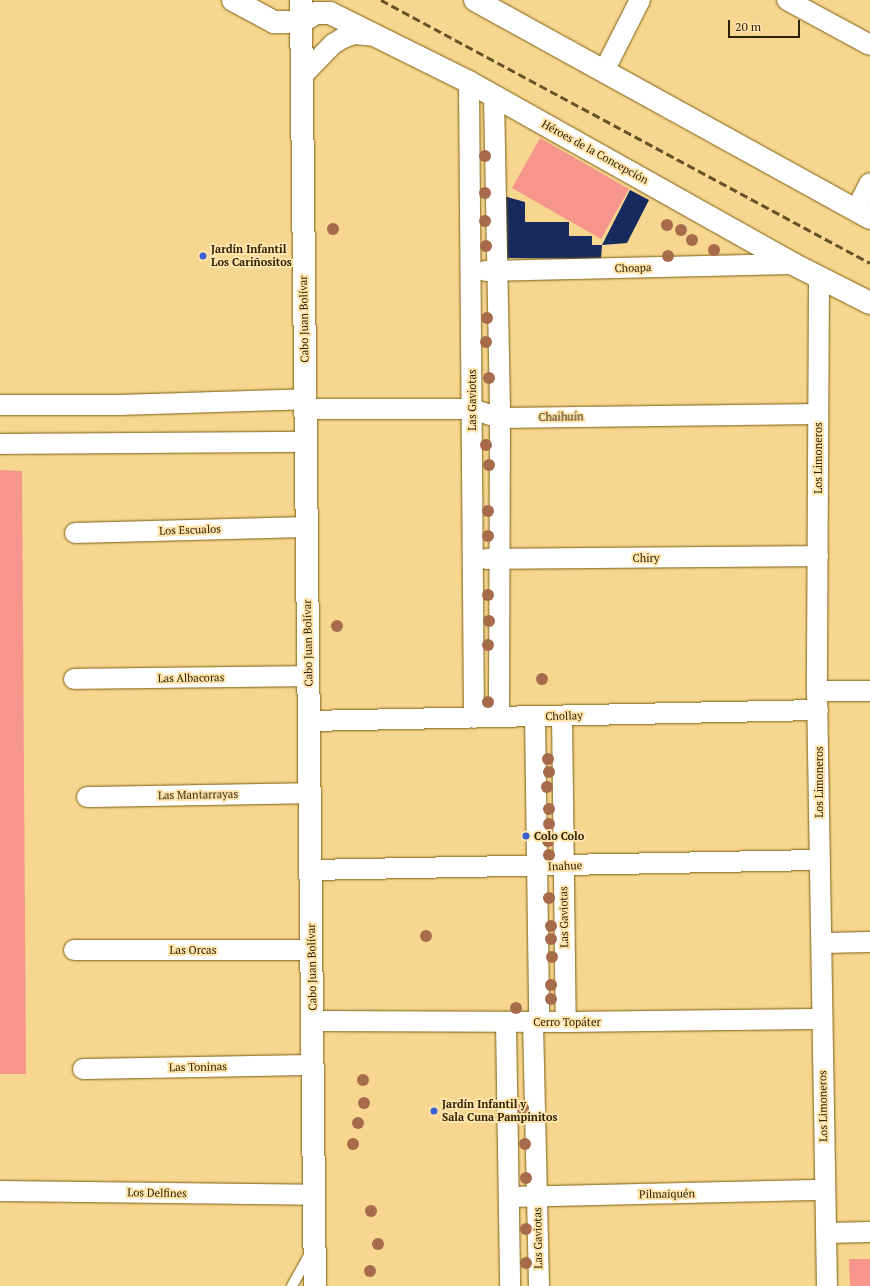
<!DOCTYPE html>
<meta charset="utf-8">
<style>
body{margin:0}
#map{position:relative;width:870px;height:1286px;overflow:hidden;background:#f7d68f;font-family:"PT Serif",serif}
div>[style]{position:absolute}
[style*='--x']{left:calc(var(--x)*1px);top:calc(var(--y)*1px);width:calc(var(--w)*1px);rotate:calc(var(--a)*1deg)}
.green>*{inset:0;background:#f5958c}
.building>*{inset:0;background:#172a5f}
.roads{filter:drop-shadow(0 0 1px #7c5f10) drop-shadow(0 0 1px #7c5f10)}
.service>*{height:10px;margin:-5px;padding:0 5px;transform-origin:5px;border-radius:5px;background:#fff}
.minor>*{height:20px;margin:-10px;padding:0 10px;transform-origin:10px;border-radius:10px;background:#fff}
.tertiary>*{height:22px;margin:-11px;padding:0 11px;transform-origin:11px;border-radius:11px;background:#fff}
.rail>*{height:3px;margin-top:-1.5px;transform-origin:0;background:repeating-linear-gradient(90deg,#655229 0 8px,transparent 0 12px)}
.trees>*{width:12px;height:12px;margin:-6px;border-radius:50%;background:#a76a4b}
.dots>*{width:11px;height:11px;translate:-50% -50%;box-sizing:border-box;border:2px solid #ffe4ac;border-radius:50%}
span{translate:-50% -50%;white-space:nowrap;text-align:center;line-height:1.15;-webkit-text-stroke:4px #ffe4ac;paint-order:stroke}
.street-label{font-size:11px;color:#2e2103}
.poi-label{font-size:11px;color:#2e2103;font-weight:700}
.left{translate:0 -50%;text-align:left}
.scale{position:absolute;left:728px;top:20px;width:72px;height:18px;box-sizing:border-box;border:2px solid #2e2103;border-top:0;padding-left:5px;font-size:12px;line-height:14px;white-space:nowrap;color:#2e2103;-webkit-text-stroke:3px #ffe4ac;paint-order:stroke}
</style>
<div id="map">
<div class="green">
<i style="clip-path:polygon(540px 138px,629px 189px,601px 239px,512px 188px)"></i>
<i style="clip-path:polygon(0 470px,22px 471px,26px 1074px,0 1074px)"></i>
<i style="clip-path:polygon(849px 1259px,870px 1259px,870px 1286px,850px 1286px)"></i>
</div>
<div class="building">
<i style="clip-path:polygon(630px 190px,649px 200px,627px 243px,602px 245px,601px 259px,504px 258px,504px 196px,525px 202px,525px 222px,569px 222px,569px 236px,592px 236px,592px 245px,602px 245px)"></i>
</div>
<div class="roads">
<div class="service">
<i style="--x:292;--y:1286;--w:38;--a:-61"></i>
</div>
<div class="minor">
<i style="--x:787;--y:0;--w:94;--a:28.5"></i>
<i style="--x:604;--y:71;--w:80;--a:-63.1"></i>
<i style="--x:301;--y:77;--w:46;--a:-45.9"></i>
<i style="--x:333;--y:44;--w:12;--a:-31"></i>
<i style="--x:343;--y:38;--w:12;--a:-20"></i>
<i style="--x:354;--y:34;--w:22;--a:5"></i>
<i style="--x:469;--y:82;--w:636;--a:89.55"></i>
<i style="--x:494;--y:96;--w:322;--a:88.9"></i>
<i style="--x:500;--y:418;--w:299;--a:90.2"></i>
<i style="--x:856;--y:210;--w:30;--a:-63"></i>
<i style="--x:485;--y:271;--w:308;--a:-1.3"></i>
<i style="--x:819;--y:277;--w:414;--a:90.3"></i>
<i style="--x:817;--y:691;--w:595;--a:89.04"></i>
<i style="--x:0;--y:405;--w:119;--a:0"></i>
<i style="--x:119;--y:405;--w:186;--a:-1.8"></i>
<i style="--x:305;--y:409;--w:167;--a:0"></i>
<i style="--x:472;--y:409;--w:29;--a:18"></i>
<i style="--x:500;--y:418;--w:318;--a:-0.7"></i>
<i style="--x:0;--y:444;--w:306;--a:-0.4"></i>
<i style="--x:75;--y:533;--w:231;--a:-1.5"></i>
<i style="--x:486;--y:559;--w:332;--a:-0.5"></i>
<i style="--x:74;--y:679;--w:234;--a:-0.7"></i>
<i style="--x:817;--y:691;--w:53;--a:0"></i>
<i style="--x:562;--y:716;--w:306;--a:89.3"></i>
<i style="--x:535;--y:717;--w:305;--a:89.2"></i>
<i style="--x:309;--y:721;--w:509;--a:-1.24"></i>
<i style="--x:87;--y:797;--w:222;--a:-1"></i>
<i style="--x:310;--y:870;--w:509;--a:-1.13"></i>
<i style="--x:822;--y:943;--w:48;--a:-1.2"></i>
<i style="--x:74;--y:950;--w:237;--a:0"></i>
<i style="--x:312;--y:1021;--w:254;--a:0.2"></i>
<i style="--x:566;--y:1022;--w:256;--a:-0.7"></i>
<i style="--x:506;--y:1022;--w:264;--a:89.1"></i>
<i style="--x:533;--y:1022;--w:264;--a:88.7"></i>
<i style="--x:83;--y:1069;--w:230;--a:-1"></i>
<i style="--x:0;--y:1191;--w:314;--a:0.7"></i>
<i style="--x:509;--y:1197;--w:316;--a:-1.3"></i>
<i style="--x:827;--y:1233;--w:43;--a:-1.3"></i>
</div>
<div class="tertiary">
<i style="--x:233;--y:0;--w:47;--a:28.2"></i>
<i style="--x:274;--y:22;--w:27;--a:0"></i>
<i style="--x:301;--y:22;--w:17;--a:-31"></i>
<i style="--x:316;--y:13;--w:14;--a:0"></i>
<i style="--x:330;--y:13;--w:155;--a:26.4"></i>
<i style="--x:469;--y:82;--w:372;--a:29.3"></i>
<i style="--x:793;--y:264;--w:86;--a:26.9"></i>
<i style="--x:301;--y:0;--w:1286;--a:89.38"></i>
<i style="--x:475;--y:0;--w:451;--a:28.9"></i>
</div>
</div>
<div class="rail">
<i style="--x:381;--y:0;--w:555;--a:28.27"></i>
</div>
<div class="trees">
<i style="left:485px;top:156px"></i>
<i style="left:485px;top:193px"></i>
<i style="left:485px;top:221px"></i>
<i style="left:667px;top:225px"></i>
<i style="left:333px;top:229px"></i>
<i style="left:681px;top:230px"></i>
<i style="left:692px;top:240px"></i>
<i style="left:486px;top:246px"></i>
<i style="left:714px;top:250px"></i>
<i style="left:668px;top:256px"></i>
<i style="left:487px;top:318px"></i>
<i style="left:486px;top:342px"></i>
<i style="left:489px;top:378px"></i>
<i style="left:486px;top:445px"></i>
<i style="left:489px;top:465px"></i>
<i style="left:488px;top:511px"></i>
<i style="left:488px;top:536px"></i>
<i style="left:488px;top:595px"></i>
<i style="left:489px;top:621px"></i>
<i style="left:337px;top:626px"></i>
<i style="left:488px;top:645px"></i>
<i style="left:542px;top:679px"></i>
<i style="left:488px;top:702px"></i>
<i style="left:548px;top:759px"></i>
<i style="left:549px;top:772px"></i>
<i style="left:547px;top:787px"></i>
<i style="left:549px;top:809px"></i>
<i style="left:549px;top:824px"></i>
<i style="left:548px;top:841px"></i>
<i style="left:549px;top:855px"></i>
<i style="left:549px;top:898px"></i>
<i style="left:551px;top:926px"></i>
<i style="left:426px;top:936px"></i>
<i style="left:551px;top:939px"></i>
<i style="left:552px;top:957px"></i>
<i style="left:551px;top:985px"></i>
<i style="left:551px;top:999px"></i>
<i style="left:516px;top:1008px"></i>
<i style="left:363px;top:1080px"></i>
<i style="left:364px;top:1103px"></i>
<i style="left:523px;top:1108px"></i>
<i style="left:358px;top:1123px"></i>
<i style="left:353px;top:1144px"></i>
<i style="left:525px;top:1144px"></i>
<i style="left:526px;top:1178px"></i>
<i style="left:371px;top:1211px"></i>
<i style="left:526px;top:1229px"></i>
<i style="left:378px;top:1244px"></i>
<i style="left:526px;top:1263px"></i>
<i style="left:370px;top:1271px"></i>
</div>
<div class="dots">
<i style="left:203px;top:256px;background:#3860d1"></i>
<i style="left:526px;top:836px;background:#3860d1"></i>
<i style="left:434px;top:1111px;background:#3860d1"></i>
</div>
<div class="street-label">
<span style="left:595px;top:152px;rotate:29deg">Héroes de la Concepción</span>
<span style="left:633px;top:268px;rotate:-2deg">Choapa</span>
<span style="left:304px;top:319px;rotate:-91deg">Cabo Juan Bolívar</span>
<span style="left:472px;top:400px;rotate:-90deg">Las Gaviotas</span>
<span style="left:561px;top:417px;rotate:-1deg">Chaihuín</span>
<span style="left:818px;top:458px;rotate:-90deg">Los Limoneros</span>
<span style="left:190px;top:530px;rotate:-2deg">Los Escualos</span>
<span style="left:646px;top:558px">Chiry</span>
<span style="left:308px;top:643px;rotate:-91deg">Cabo Juan Bolívar</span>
<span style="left:191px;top:678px;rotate:-1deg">Las Albacoras</span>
<span style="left:564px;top:716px;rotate:-2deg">Chollay</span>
<span style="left:819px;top:782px;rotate:-90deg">Los Limoneros</span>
<span style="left:198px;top:795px;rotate:-1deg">Las Mantarrayas</span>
<span style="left:565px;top:866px;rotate:-2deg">Inahue</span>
<span style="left:564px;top:917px;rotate:-91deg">Las Gaviotas</span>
<span style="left:193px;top:950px">Las Orcas</span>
<span style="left:312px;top:967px;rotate:-91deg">Cabo Juan Bolívar</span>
<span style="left:567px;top:1022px">Cerro Topáter</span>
<span style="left:198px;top:1067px;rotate:-1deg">Las Toninas</span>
<span style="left:823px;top:1106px;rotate:-91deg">Los Limoneros</span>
<span style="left:157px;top:1193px;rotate:1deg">Los Delfines</span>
<span style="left:667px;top:1194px;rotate:-1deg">Pilmaiquén</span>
<span style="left:538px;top:1238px;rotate:-91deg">Las Gaviotas</span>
</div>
<div class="poi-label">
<span class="left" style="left:211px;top:256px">Jardín Infantil<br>Los Cariñositos</span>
<span class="left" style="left:534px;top:836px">Colo Colo</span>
<span class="left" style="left:442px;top:1111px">Jardín Infantil y<br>Sala Cuna Pampinitos</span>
</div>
<div class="scale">20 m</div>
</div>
